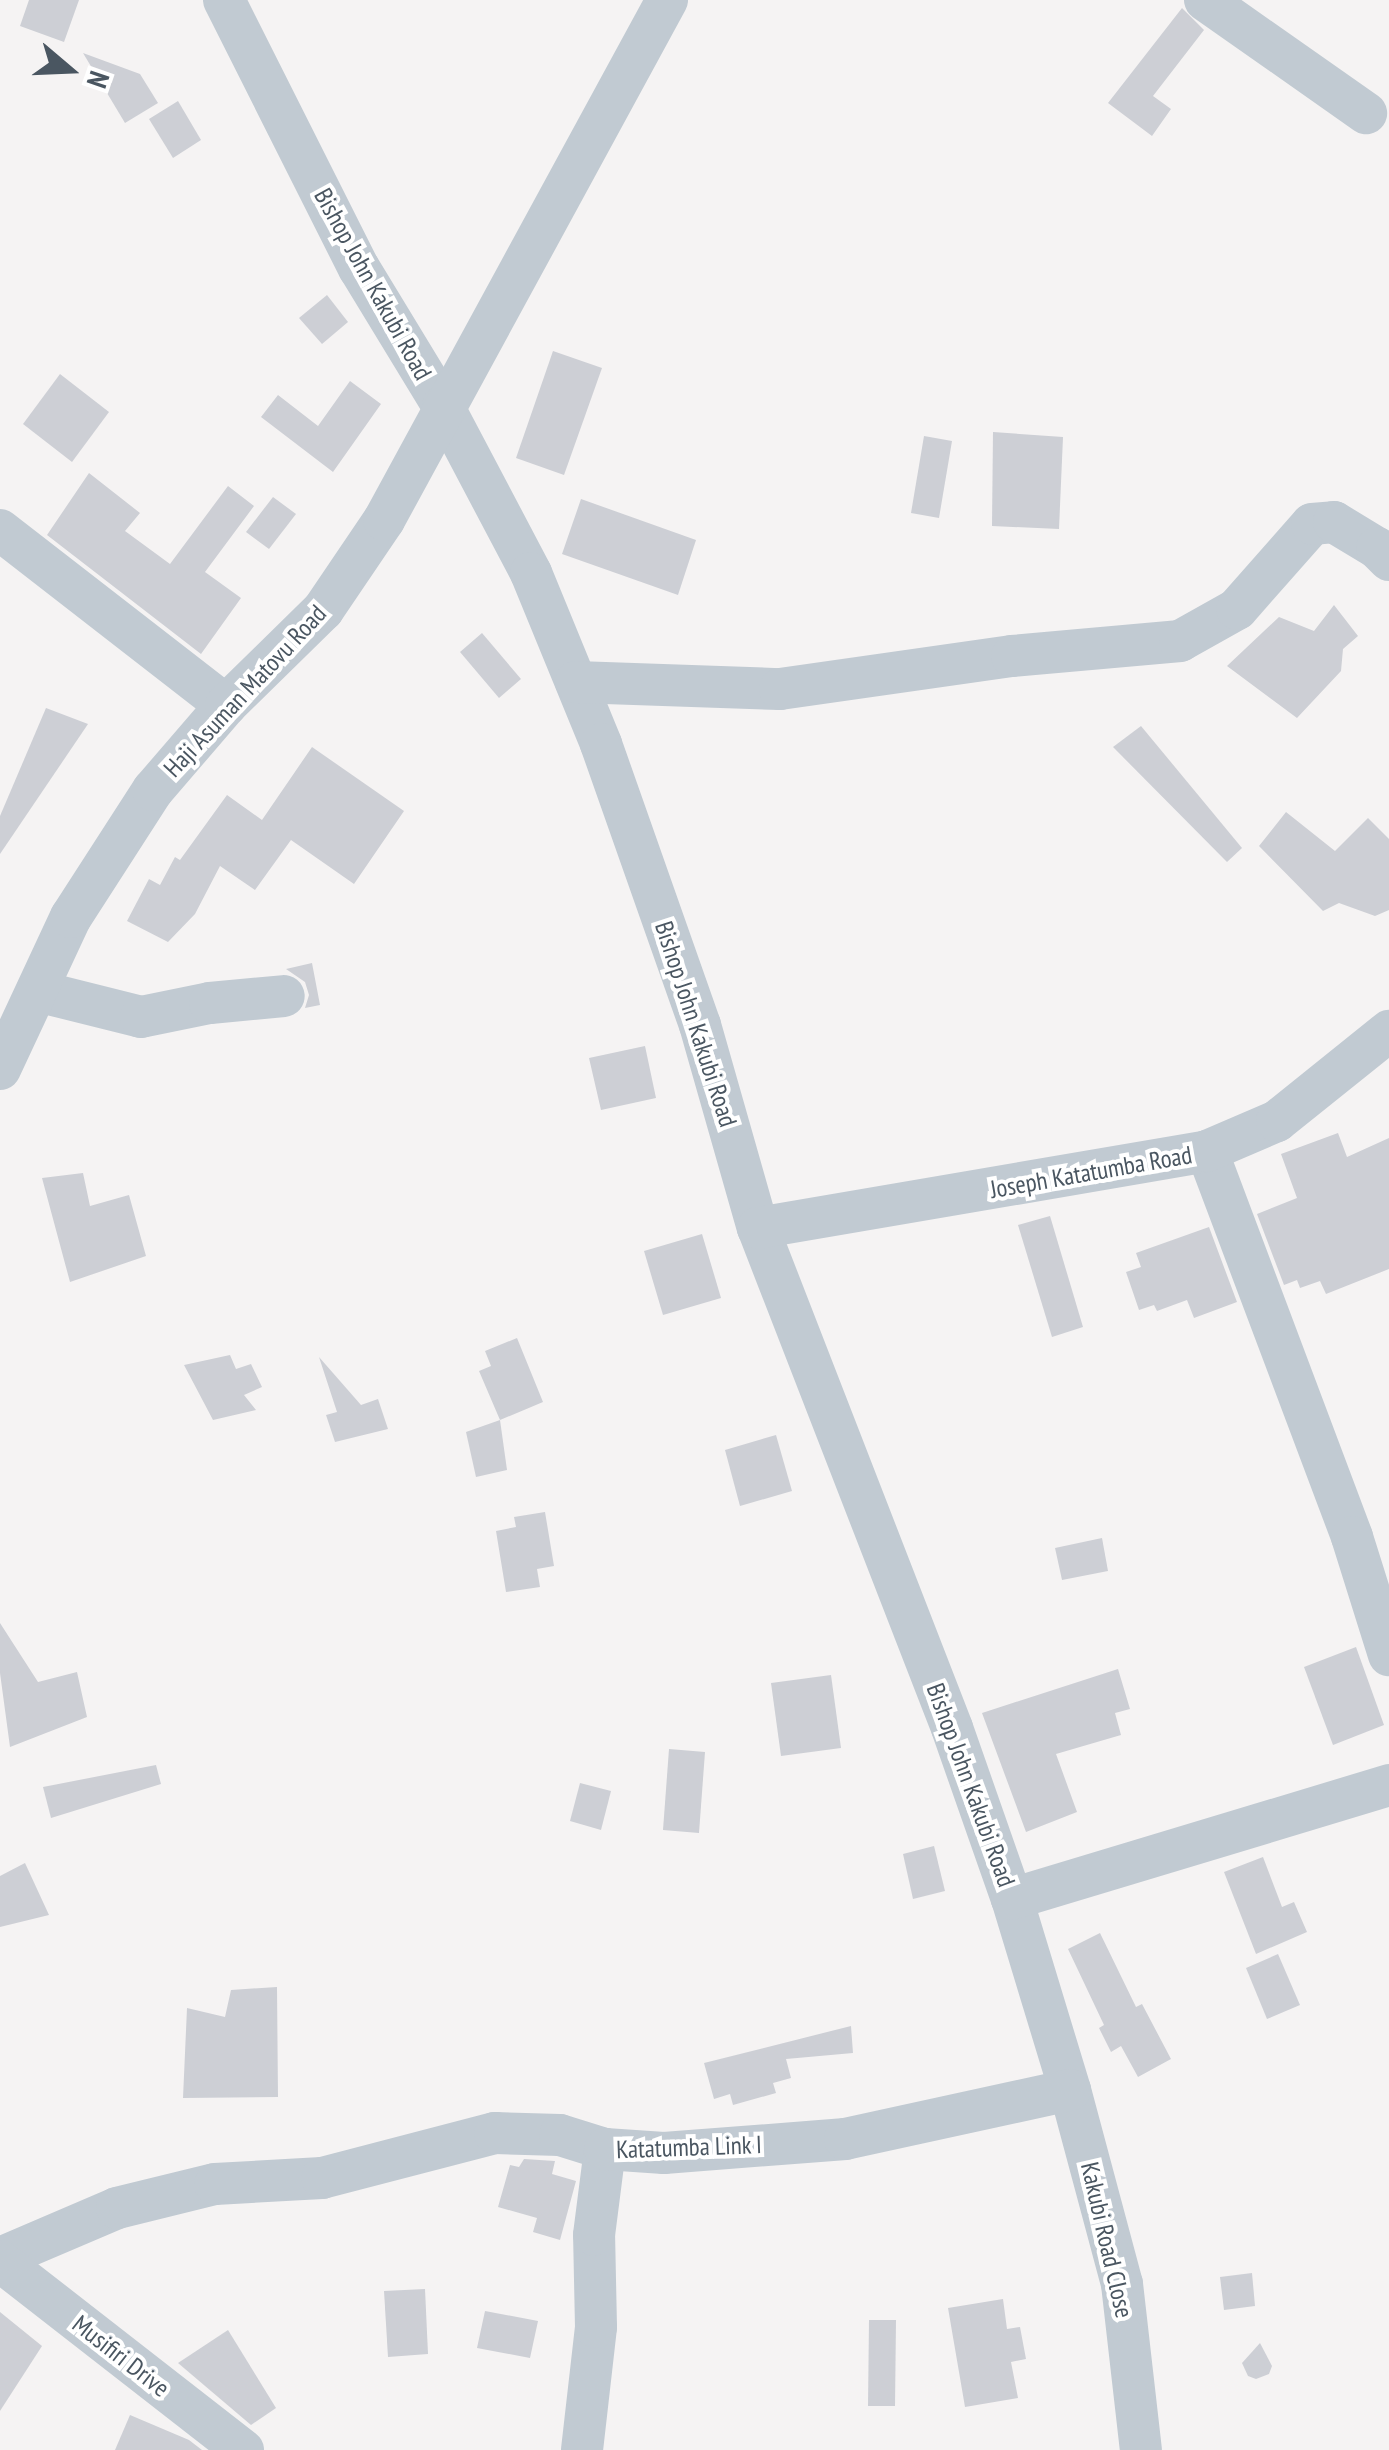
<!DOCTYPE html>
<style>
body{margin:0}
#map{position:relative;width:1389px;height:2450px;overflow:hidden;background:#f5f3f3;font-family:"PT Sans Narrow",sans-serif}
div>[style]{position:absolute}
[style*='--x']{left:calc(var(--x)*1px);top:calc(var(--y)*1px);width:calc(var(--w)*1px);rotate:calc(var(--a)*1deg)}
.building>*{inset:0;background:#cdcfd5}
.street>*{height:42px;margin:-21px;padding:0 21px;transform-origin:21px;border-radius:21px;background:#c1cad2}
span{translate:-50% -50%;white-space:nowrap;text-align:center;line-height:1.15;-webkit-text-stroke:8px #fff;paint-order:stroke}
.street-label{font-size:25px;color:#4a5661}
.north{position:absolute;left:20px;top:20px;width:100px;height:100px;-webkit-text-stroke:8px #fff;paint-order:stroke;rotate:109deg;font-size:28px;font-weight:700;line-height:40px;text-align:center;color:#4a5661}
.north::after{content:'';display:block;margin:auto;width:35px;height:45px;background:#4a5661;clip-path:polygon(50% 0,100% 100%,50% 72%,0 100%)}
</style>
<div id="map">
<div class="building">
<i style="clip-path:polygon(29px 0,79px 0,64px 42px,20px 26px)"></i>
<i style="clip-path:polygon(1182px 8px,1204px 30px,1153px 96px,1171px 109px,1152px 136px,1108px 103px)"></i>
<i style="clip-path:polygon(83px 53px,140px 74px,158px 103px,125px 123px)"></i>
<i style="clip-path:polygon(178px 101px,201px 140px,173px 158px,149px 119px)"></i>
<i style="clip-path:polygon(327px 295px,348px 322px,322px 344px,299px 318px)"></i>
<i style="clip-path:polygon(553px 351px,602px 368px,564px 475px,516px 458px)"></i>
<i style="clip-path:polygon(60px 374px,109px 412px,72px 462px,23px 424px)"></i>
<i style="clip-path:polygon(350px 381px,381px 404px,333px 472px,261px 417px,278px 395px,318px 426px)"></i>
<i style="clip-path:polygon(993px 432px,1063px 437px,1059px 529px,992px 526px)"></i>
<i style="clip-path:polygon(924px 436px,952px 441px,939px 518px,911px 513px)"></i>
<i style="clip-path:polygon(89px 473px,140px 513px,125px 531px,170px 564px,228px 486px,254px 506px,205px 572px,241px 598px,201px 654px,47px 535px)"></i>
<i style="clip-path:polygon(273px 497px,296px 514px,269px 549px,246px 532px)"></i>
<i style="clip-path:polygon(581px 499px,696px 540px,678px 595px,562px 554px)"></i>
<i style="clip-path:polygon(1334px 605px,1358px 636px,1343px 649px,1341px 671px,1297px 718px,1227px 666px,1279px 617px,1314px 631px)"></i>
<i style="clip-path:polygon(482px 633px,521px 679px,499px 698px,460px 652px)"></i>
<i style="clip-path:polygon(46px 708px,88px 724px,0 854px,0 816px)"></i>
<i style="clip-path:polygon(1141px 726px,1242px 848px,1227px 862px,1113px 747px)"></i>
<i style="clip-path:polygon(312px 747px,404px 811px,354px 884px,291px 840px,255px 890px,220px 866px,195px 914px,168px 942px,127px 921px,149px 879px,160px 885px,175px 857px,180px 860px,227px 795px,262px 820px)"></i>
<i style="clip-path:polygon(1286px 812px,1335px 851px,1368px 818px,1389px 839px,1389px 910px,1375px 916px,1339px 903px,1323px 911px,1259px 846px)"></i>
<i style="clip-path:polygon(312px 963px,320px 1005px,305px 1008px,309px 995px,305px 982px,286px 969px)"></i>
<i style="clip-path:polygon(645px 1046px,656px 1098px,601px 1110px,589px 1058px)"></i>
<i style="clip-path:polygon(1338px 1133px,1347px 1157px,1389px 1138px,1389px 1269px,1326px 1294px,1320px 1281px,1300px 1288px,1297px 1280px,1284px 1285px,1257px 1214px,1297px 1198px,1281px 1154px)"></i>
<i style="clip-path:polygon(83px 1173px,90px 1206px,129px 1195px,146px 1256px,70px 1282px,42px 1178px)"></i>
<i style="clip-path:polygon(1050px 1216px,1083px 1327px,1052px 1337px,1018px 1225px)"></i>
<i style="clip-path:polygon(1209px 1227px,1237px 1302px,1194px 1318px,1187px 1300px,1157px 1311px,1154px 1305px,1139px 1310px,1126px 1272px,1141px 1267px,1136px 1253px)"></i>
<i style="clip-path:polygon(702px 1234px,721px 1298px,663px 1315px,644px 1251px)"></i>
<i style="clip-path:polygon(517px 1338px,543px 1402px,500px 1420px,479px 1371px,491px 1366px,485px 1351px)"></i>
<i style="clip-path:polygon(230px 1355px,236px 1369px,251px 1364px,262px 1387px,244px 1395px,256px 1410px,213px 1420px,184px 1365px)"></i>
<i style="clip-path:polygon(319px 1357px,361px 1405px,378px 1399px,388px 1429px,335px 1442px,326px 1415px,337px 1412px)"></i>
<i style="clip-path:polygon(500px 1420px,507px 1470px,476px 1477px,466px 1432px)"></i>
<i style="clip-path:polygon(776px 1435px,792px 1491px,740px 1506px,725px 1450px)"></i>
<i style="clip-path:polygon(545px 1512px,554px 1566px,537px 1569px,540px 1587px,506px 1592px,496px 1531px,516px 1527px,514px 1517px)"></i>
<i style="clip-path:polygon(1102px 1538px,1108px 1571px,1062px 1580px,1055px 1548px)"></i>
<i style="clip-path:polygon(0 1623px,38px 1682px,77px 1672px,87px 1717px,10px 1747px,0 1673px)"></i>
<i style="clip-path:polygon(1356px 1647px,1384px 1725px,1333px 1745px,1304px 1667px)"></i>
<i style="clip-path:polygon(1118px 1669px,1130px 1709px,1115px 1713px,1121px 1735px,1056px 1754px,1077px 1812px,1026px 1832px,982px 1713px)"></i>
<i style="clip-path:polygon(831px 1675px,841px 1748px,781px 1756px,771px 1683px)"></i>
<i style="clip-path:polygon(669px 1749px,705px 1752px,699px 1833px,663px 1830px)"></i>
<i style="clip-path:polygon(156px 1765px,161px 1784px,51px 1818px,43px 1787px)"></i>
<i style="clip-path:polygon(580px 1783px,611px 1791px,601px 1830px,570px 1821px)"></i>
<i style="clip-path:polygon(934px 1846px,945px 1891px,913px 1899px,903px 1854px)"></i>
<i style="clip-path:polygon(1263px 1857px,1282px 1907px,1294px 1902px,1307px 1932px,1256px 1954px,1224px 1872px)"></i>
<i style="clip-path:polygon(25px 1863px,49px 1915px,0 1927px,0 1876px)"></i>
<i style="clip-path:polygon(1100px 1933px,1136px 2007px,1142px 2004px,1171px 2059px,1138px 2077px,1121px 2046px,1111px 2052px,1099px 2028px,1104px 2025px,1068px 1949px)"></i>
<i style="clip-path:polygon(1278px 1954px,1300px 2005px,1267px 2019px,1246px 1968px)"></i>
<i style="clip-path:polygon(277px 1987px,278px 2097px,183px 2098px,187px 2008px,225px 2017px,231px 1990px)"></i>
<i style="clip-path:polygon(851px 2026px,853px 2053px,786px 2059px,791px 2078px,773px 2083px,776px 2093px,733px 2105px,730px 2094px,714px 2099px,704px 2063px)"></i>
<i style="clip-path:polygon(524px 2159px,555px 2161px,552px 2174px,576px 2181px,560px 2240px,533px 2232px,537px 2218px,498px 2207px,510px 2165px,519px 2167px)"></i>
<i style="clip-path:polygon(1252px 2273px,1255px 2306px,1224px 2310px,1220px 2277px)"></i>
<i style="clip-path:polygon(425px 2289px,428px 2354px,388px 2357px,384px 2291px)"></i>
<i style="clip-path:polygon(1003px 2299px,1007px 2329px,1020px 2327px,1026px 2359px,1011px 2362px,1018px 2398px,965px 2407px,948px 2308px)"></i>
<i style="clip-path:polygon(485px 2311px,538px 2321px,530px 2358px,477px 2348px)"></i>
<i style="clip-path:polygon(0 2312px,42px 2346px,0 2411px)"></i>
<i style="clip-path:polygon(869px 2320px,896px 2320px,895px 2406px,868px 2406px)"></i>
<i style="clip-path:polygon(228px 2330px,276px 2408px,251px 2425px,178px 2363px)"></i>
<i style="clip-path:polygon(1260px 2343px,1272px 2366px,1269px 2374px,1256px 2379px,1248px 2376px,1242px 2363px)"></i>
<i style="clip-path:polygon(130px 2415px,189px 2440px,202px 2450px,115px 2450px)"></i>
</div>
<div class="street">
<i style="--x:224;--y:0;--w:300;--a:63.3"></i>
<i style="--x:359;--y:268;--w:162;--a:58.7"></i>
<i style="--x:443;--y:406;--w:189;--a:62.2"></i>
<i style="--x:531;--y:573;--w:185;--a:67.7"></i>
<i style="--x:601;--y:744;--w:298;--a:70.6"></i>
<i style="--x:700;--y:1025;--w:211;--a:74.1"></i>
<i style="--x:758;--y:1228;--w:536;--a:68.79"></i>
<i style="--x:952;--y:1728;--w:181;--a:70.7"></i>
<i style="--x:1012;--y:1899;--w:200;--a:73.1"></i>
<i style="--x:1070;--y:2090;--w:201;--a:75"></i>
<i style="--x:1122;--y:2284;--w:167;--a:83.5"></i>
<i style="--x:1205;--y:0;--w:197;--a:35.1"></i>
<i style="--x:0;--y:530;--w:286;--a:37.8"></i>
<i style="--x:576;--y:682;--w:204;--a:2"></i>
<i style="--x:780;--y:689;--w:234;--a:-8.1"></i>
<i style="--x:1012;--y:656;--w:169;--a:-5.1"></i>
<i style="--x:1180;--y:641;--w:65;--a:-29.3"></i>
<i style="--x:1237;--y:609;--w:113;--a:-48.6"></i>
<i style="--x:1312;--y:524;--w:22;--a:-5"></i>
<i style="--x:1334;--y:522;--w:50;--a:31.2"></i>
<i style="--x:1377;--y:548;--w:17;--a:45"></i>
<i style="--x:37;--y:991;--w:107;--a:14"></i>
<i style="--x:141;--y:1017;--w:70;--a:-11.5"></i>
<i style="--x:210;--y:1003;--w:74;--a:-5.4"></i>
<i style="--x:0;--y:1069;--w:168;--a:-65"></i>
<i style="--x:71;--y:917;--w:151;--a:-57.2"></i>
<i style="--x:153;--y:790;--w:112;--a:-49.3"></i>
<i style="--x:226;--y:705;--w:136;--a:-44.4"></i>
<i style="--x:323;--y:610;--w:109;--a:-55.9"></i>
<i style="--x:384;--y:520;--w:592;--a:-61.44"></i>
<i style="--x:1207;--y:1151;--w:412;--a:69.4"></i>
<i style="--x:1352;--y:1537;--w:124;--a:72.6"></i>
<i style="--x:758;--y:1228;--w:456;--a:-9.7"></i>
<i style="--x:1207;--y:1151;--w:76;--a:-23.2"></i>
<i style="--x:1277;--y:1121;--w:144;--a:-38.8"></i>
<i style="--x:1012;--y:1899;--w:394;--a:-16.8"></i>
<i style="--x:0;--y:2258;--w:127;--a:-23.1"></i>
<i style="--x:117;--y:2208;--w:101;--a:-13.8"></i>
<i style="--x:215;--y:2184;--w:107;--a:-3.2"></i>
<i style="--x:322;--y:2178;--w:179;--a:-14.6"></i>
<i style="--x:495;--y:2133;--w:65;--a:1.8"></i>
<i style="--x:560;--y:2135;--w:47;--a:17.3"></i>
<i style="--x:0;--y:2261;--w:308;--a:37.9"></i>
<i style="--x:582;--y:2450;--w:124;--a:-83.5"></i>
<i style="--x:596;--y:2327;--w:92;--a:-91.2"></i>
<i style="--x:594;--y:2235;--w:87;--a:-82.7"></i>
<i style="--x:605;--y:2149;--w:59;--a:3.9"></i>
<i style="--x:664;--y:2153;--w:182;--a:-4.4"></i>
<i style="--x:845;--y:2139;--w:230;--a:-12.3"></i>
</div>
<div class="street-label">
<span style="left:373px;top:284px;rotate:61deg">Bishop John Kakubi Road</span>
<span style="left:245px;top:691px;rotate:-47deg">Haji Asuman Matovu Road</span>
<span style="left:696px;top:1024px;rotate:72deg">Bishop John Kakubi Road</span>
<span style="left:1091px;top:1172px;rotate:-10deg">Joseph Katatumba Road</span>
<span style="left:971px;top:1785px;rotate:70deg">Bishop John Kakubi Road</span>
<span style="left:689px;top:2147px;rotate:-2deg">Katatumba Link I</span>
<span style="left:1107px;top:2240px;rotate:77deg">Kakubi Road Close</span>
<span style="left:121px;top:2356px;rotate:38deg">Musifiri Drive</span>
</div>
<div class="north">N</div>
</div>
